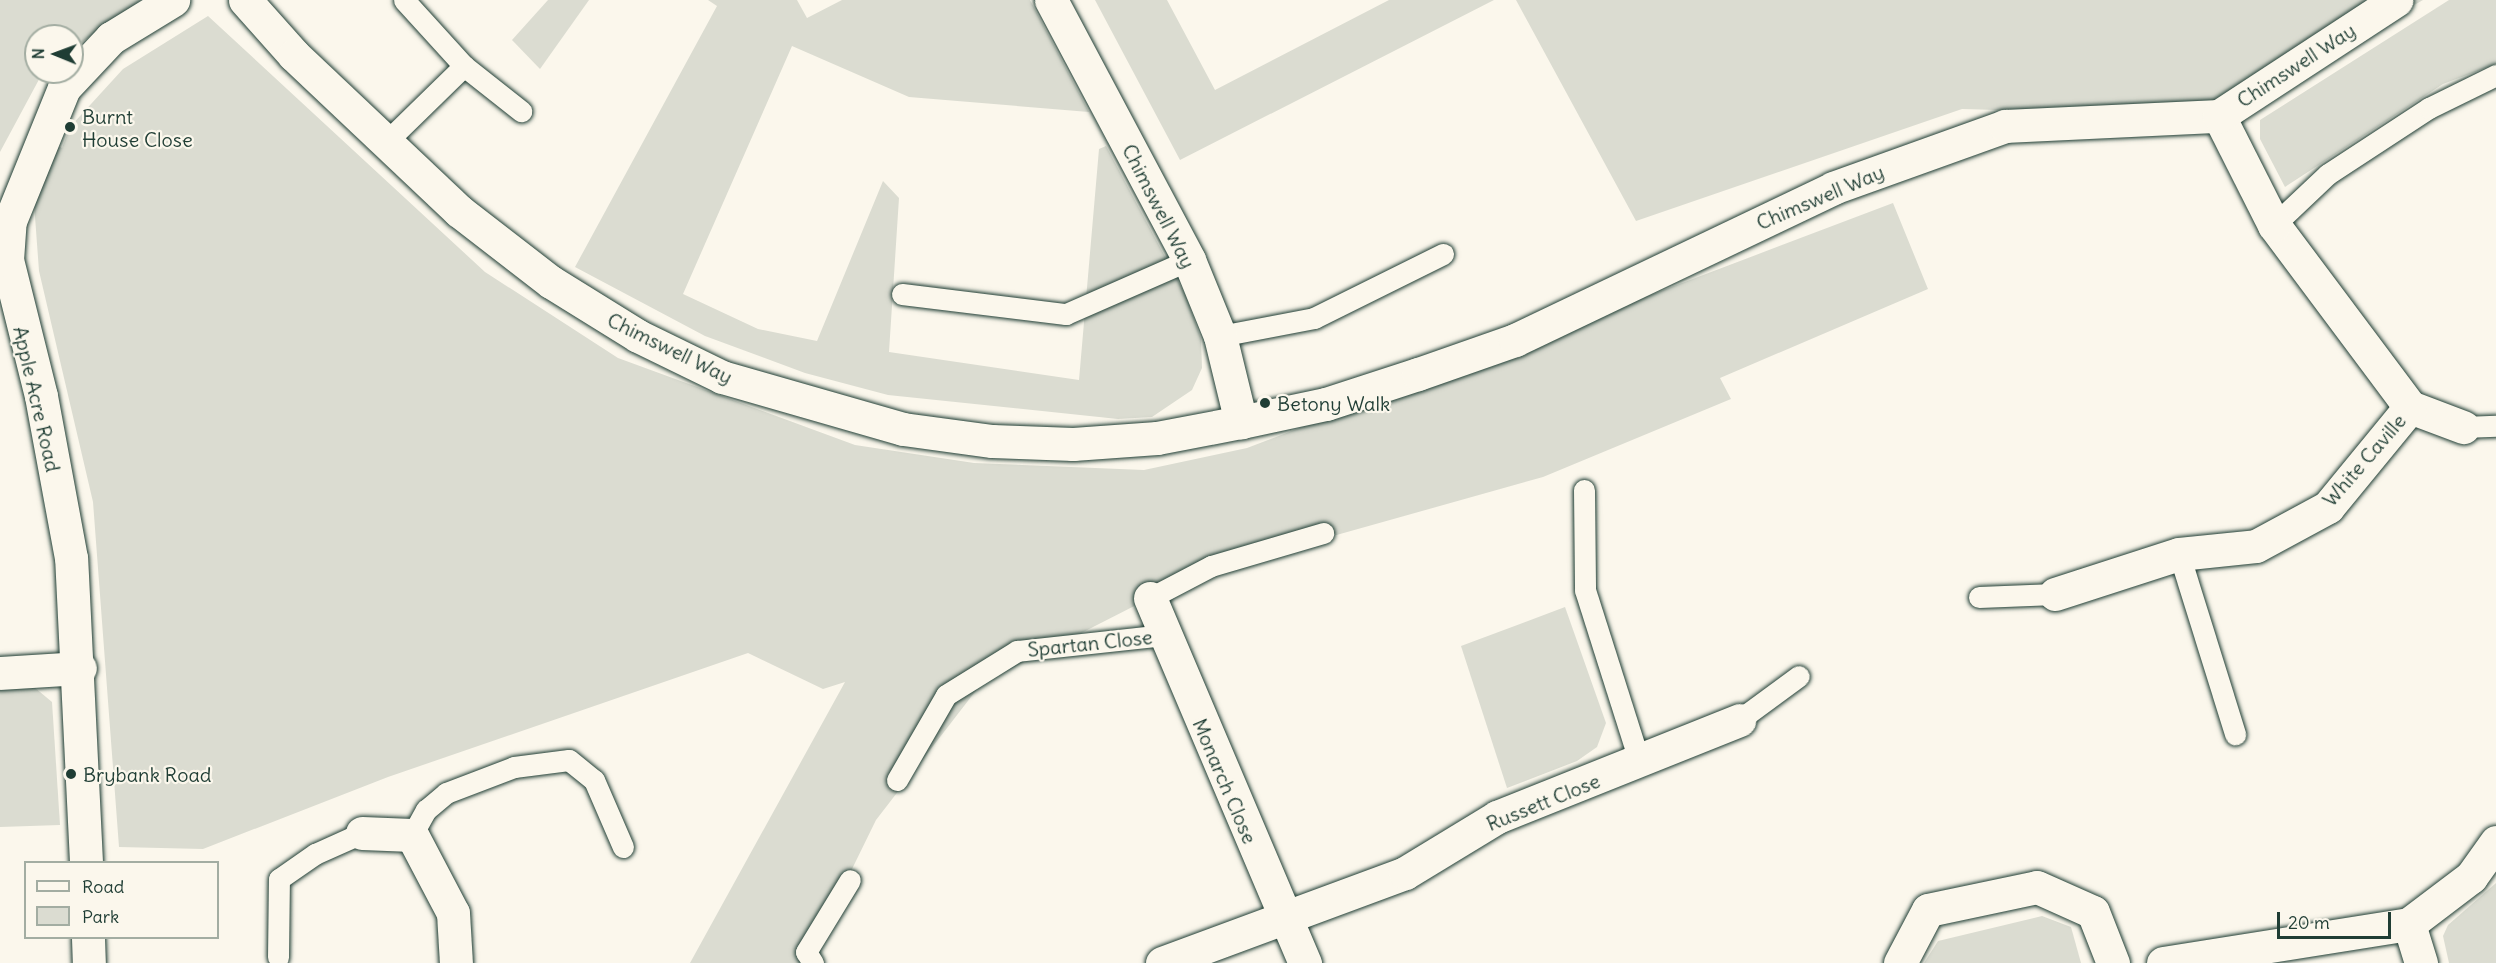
<!DOCTYPE html>
<style>
body{margin:0}
#map{position:relative;width:2496px;height:963px;overflow:hidden;background:#fbf7ec;font-family:Delius,sans-serif}
div>[style]{position:absolute}
[style*='--x']{left:calc(var(--x)*1px);top:calc(var(--y)*1px);width:calc(var(--w)*1px);rotate:calc(var(--a)*1deg)}
.green>*{inset:0;background:#dbdcd1}
.roads{filter:drop-shadow(0 0 2px #1f3d34) drop-shadow(0 0 2px #1f3d34)}
.lane>*{height:21px;margin:-10.5px;padding:0 10.5px;transform-origin:10.5px;border-radius:10.5px;background:#fbf7ec}
.street>*{height:33px;margin:-16.5px;padding:0 16.5px;transform-origin:16.5px;border-radius:16.5px;background:#fbf7ec}
.secondary>*{height:33px;margin:-16.5px;padding:0 16.5px;transform-origin:16.5px;border-radius:16.5px;background:#fbf7ec}
.dots>*{width:16px;height:16px;translate:-50% -50%;box-sizing:border-box;border:3px solid #fbf7ec;border-radius:50%}
span{translate:-50% -50%;white-space:nowrap;text-align:center;line-height:1.15;-webkit-text-stroke:4.5px #fbf7ec;paint-order:stroke}
.street-label{font-size:20px;color:#1f3d34}
.poi-label{font-size:20px;color:#1f3d34}
.left{translate:0 -50%;text-align:left}
.legend{position:absolute;left:24px;top:861px;width:195px;height:78px;box-sizing:border-box;background:#fbf7ec;border:2px solid #a3ada2;margin:0;padding:8px 10px;list-style:none;font-size:18px;color:#1f3d34}
.legend li{display:flex;align-items:center;gap:12px;height:30px}
.legend b{width:30px;border:2px solid #a3ada2}
.north{position:absolute;left:24px;top:24px;width:60px;height:60px;box-sizing:border-box;background:#fbf7ec;border:2px solid #a3ada2;border-radius:50%;rotate:271deg;font-size:16px;font-weight:700;line-height:24px;text-align:center;color:#1f3d34}
.north::after{content:'';display:block;margin:auto;width:21px;height:27px;background:#1f3d34;clip-path:polygon(50% 0,100% 100%,50% 72%,0 100%)}
.scale{position:absolute;left:2277px;top:912px;width:114px;height:27px;box-sizing:border-box;border:3px solid #1f3d34;border-top:0;padding-left:8px;font-size:18px;line-height:21px;white-space:nowrap;color:#1f3d34;-webkit-text-stroke:4px #fbf7ec;paint-order:stroke}
</style>
<div id="map">
<div class="green">
<i style="clip-path:polygon(0 0,141px 0,72px 49px,72px 36px,36px 36px,36px 72px,43px 72px,0 152px)"></i>
<i style="clip-path:polygon(548px 0,589px 0,540px 69px,512px 40px)"></i>
<i style="clip-path:polygon(708px 0,797px 0,807px 18px,842px 0,1030px 0,1089px 112px,909px 97px,792px 46px,683px 294px,758px 329px,817px 341px,883px 181px,899px 198px,889px 352px,1079px 380px,1099px 149px,1106px 146px,1186px 296px,1201px 339px,1202px 368px,1192px 390px,1152px 417px,1118px 419px,888px 395px,805px 373px,705px 336px,575px 267px,717px 6px)"></i>
<i style="clip-path:polygon(1095px 0,1167px 0,1215px 90px,1389px 0,1494px 0,1180px 160px)"></i>
<i style="clip-path:polygon(1516px 0,2423px 0,2219px 116px,1962px 109px,1636px 221px)"></i>
<i style="clip-path:polygon(2449px 0,2496px 0,2496px 64px,2443px 84px,2285px 187px,2260px 139px,2260px 120px)"></i>
<i style="clip-path:polygon(208px 16px,485px 272px,618px 358px,855px 445px,974px 463px,1144px 470px,1247px 448px,1893px 203px,1928px 289px,1720px 378px,1731px 399px,1543px 477px,1333px 536px,1150px 598px,981px 684px,876px 820px,806px 963px,690px 963px,845px 682px,823px 689px,748px 653px,388px 777px,203px 849px,119px 847px,93px 502px,39px 271px,34px 203px,55px 144px,62px 148px,70px 127px,123px 69px)"></i>
<i style="clip-path:polygon(1565px 607px,1606px 723px,1597px 747px,1577px 761px,1507px 788px,1461px 646px)"></i>
<i style="clip-path:polygon(34px 687px,52px 702px,60px 825px,0 827px,0 690px)"></i>
<i style="clip-path:polygon(2496px 883px,2496px 963px,2449px 963px,2443px 936px,2448px 925px)"></i>
<i style="clip-path:polygon(2042px 916px,2071px 927px,2081px 963px,1924px 963px,1938px 941px)"></i>
</div>
<div class="roads">
<div class="lane">
<i style="--x:464;--y:66;--w:73;--a:38.3"></i>
<i style="--x:384;--y:144;--w:112;--a:-44.3"></i>
<i style="--x:464;--y:66;--w:89;--a:-132.3"></i>
<i style="--x:2274;--y:225;--w:74;--a:-43.4"></i>
<i style="--x:2328;--y:174;--w:121;--a:-33.2"></i>
<i style="--x:2429;--y:108;--w:75;--a:-26.2"></i>
<i style="--x:902;--y:294;--w:165;--a:7"></i>
<i style="--x:1066;--y:314;--w:134;--a:-23.7"></i>
<i style="--x:1220;--y:336;--w:96;--a:-10.8"></i>
<i style="--x:1314;--y:318;--w:144;--a:-26.4"></i>
<i style="--x:2463;--y:427;--w:33;--a:-2"></i>
<i style="--x:1584;--y:490;--w:100;--a:89.4"></i>
<i style="--x:1585;--y:590;--w:182;--a:72.4"></i>
<i style="--x:2179;--y:554;--w:189;--a:72.7"></i>
<i style="--x:1979;--y:597;--w:76;--a:-2.3"></i>
<i style="--x:1150;--y:598;--w:69;--a:-27.7"></i>
<i style="--x:1211;--y:566;--w:117;--a:-16.4"></i>
<i style="--x:1739;--y:720;--w:74;--a:-36.3"></i>
<i style="--x:897;--y:780;--w:98;--a:-60"></i>
<i style="--x:946;--y:695;--w:84;--a:-31.8"></i>
<i style="--x:1017;--y:651;--w:149;--a:-6.2"></i>
<i style="--x:412;--y:835;--w:29;--a:-61"></i>
<i style="--x:426;--y:810;--w:26;--a:-40"></i>
<i style="--x:446;--y:793;--w:73;--a:-20.9"></i>
<i style="--x:514;--y:767;--w:55;--a:-7.3"></i>
<i style="--x:569;--y:760;--w:32;--a:39"></i>
<i style="--x:594;--y:780;--w:73;--a:66.6"></i>
<i style="--x:278;--y:957;--w:78;--a:-89.3"></i>
<i style="--x:279;--y:879;--w:44;--a:-34.8"></i>
<i style="--x:315;--y:854;--w:51;--a:-24.1"></i>
<i style="--x:813;--y:963;--w:13;--a:-122"></i>
<i style="--x:806;--y:952;--w:84;--a:-58.6"></i>
</div>
<div class="street">
<i style="--x:1051;--y:0;--w:294;--a:62"></i>
<i style="--x:1189;--y:260;--w:82;--a:67.8"></i>
<i style="--x:1220;--y:336;--w:89;--a:76.3"></i>
<i style="--x:2410;--y:407;--w:57;--a:20.7"></i>
<i style="--x:2055;--y:594;--w:130;--a:-17.9"></i>
<i style="--x:2179;--y:554;--w:77;--a:-5.9"></i>
<i style="--x:2256;--y:546;--w:82;--a:-28.4"></i>
<i style="--x:2328;--y:507;--w:129;--a:-50.6"></i>
<i style="--x:2410;--y:407;--w:227;--a:-126.8"></i>
<i style="--x:2274;--y:225;--w:122;--a:-116.8"></i>
<i style="--x:1150;--y:598;--w:397;--a:67"></i>
<i style="--x:0;--y:673;--w:80;--a:-3.6"></i>
<i style="--x:362;--y:833;--w:50;--a:2.3"></i>
<i style="--x:412;--y:835;--w:88;--a:62.3"></i>
<i style="--x:453;--y:913;--w:50;--a:86.6"></i>
<i style="--x:86;--y:862;--w:304;--a:-92.8"></i>
<i style="--x:71;--y:558;--w:165;--a:-100.5"></i>
<i style="--x:41;--y:396;--w:140;--a:-104"></i>
<i style="--x:7;--y:260;--w:39;--a:-86"></i>
<i style="--x:10;--y:221;--w:144;--a:-67.9"></i>
<i style="--x:64;--y:88;--w:69;--a:-46.8"></i>
<i style="--x:111;--y:38;--w:73;--a:-31.5"></i>
<i style="--x:2409;--y:924;--w:41;--a:72.9"></i>
<i style="--x:88;--y:938;--w:25;--a:88"></i>
<i style="--x:1162;--y:963;--w:259;--a:-20.3"></i>
<i style="--x:1405;--y:873;--w:108;--a:-31.3"></i>
<i style="--x:1497;--y:817;--w:261;--a:-21.8"></i>
<i style="--x:1900;--y:963;--w:60;--a:-62.2"></i>
<i style="--x:1928;--y:910;--w:111;--a:-11.9"></i>
<i style="--x:2037;--y:887;--w:61;--a:24.1"></i>
<i style="--x:2093;--y:912;--w:55;--a:68.6"></i>
<i style="--x:2163;--y:963;--w:249;--a:-9"></i>
<i style="--x:2409;--y:924;--w:78;--a:-37.2"></i>
<i style="--x:2471;--y:877;--w:43;--a:-54.5"></i>
</div>
<div class="secondary">
<i style="--x:245;--y:0;--w:74;--a:48.3"></i>
<i style="--x:294;--y:55;--w:227;--a:43.4"></i>
<i style="--x:459;--y:211;--w:116;--a:37.7"></i>
<i style="--x:551;--y:282;--w:102;--a:31.8"></i>
<i style="--x:638;--y:336;--w:93;--a:26"></i>
<i style="--x:722;--y:377;--w:188;--a:16"></i>
<i style="--x:903;--y:429;--w:90;--a:7.7"></i>
<i style="--x:992;--y:441;--w:81;--a:2.1"></i>
<i style="--x:1073;--y:444;--w:84;--a:-4.1"></i>
<i style="--x:1157;--y:438;--w:86;--a:-10.8"></i>
<i style="--x:1241;--y:422;--w:87;--a:-12"></i>
<i style="--x:1326;--y:404;--w:97;--a:-18.1"></i>
<i style="--x:1418;--y:374;--w:103;--a:-19.3"></i>
<i style="--x:1515;--y:340;--w:352;--a:-25.5"></i>
<i style="--x:1833;--y:188;--w:183;--a:-19.8"></i>
<i style="--x:2005;--y:126;--w:214;--a:-2.7"></i>
<i style="--x:2219;--y:116;--w:212;--a:-33.2"></i>
</div>
</div>
<div class="dots">
<i style="left:70px;top:127px;background:#1f3d34"></i>
<i style="left:1265px;top:403px;background:#1f3d34"></i>
<i style="left:71px;top:774px;background:#1f3d34"></i>
</div>
<div class="street-label">
<span style="left:2296px;top:65px;rotate:-33deg">Chimswell Way</span>
<span style="left:1820px;top:197px;rotate:-23deg">Chimswell Way</span>
<span style="left:1159px;top:206px;rotate:63deg">Chimswell Way</span>
<span style="left:670px;top:348px;rotate:26deg">Chimswell Way</span>
<span style="left:37px;top:399px;rotate:77deg">Apple Acre Road</span>
<span style="left:2364px;top:460px;rotate:-49deg">White Caville</span>
<span style="left:1090px;top:643px;rotate:-6deg">Spartan Close</span>
<span style="left:1225px;top:781px;rotate:67deg">Monarch Close</span>
<span style="left:1543px;top:802px;rotate:-22deg">Russett Close</span>
</div>
<div class="poi-label">
<span class="left" style="left:82px;top:128px">Burnt<br>House Close</span>
<span class="left" style="left:1277px;top:403px">Betony Walk</span>
<span class="left" style="left:83px;top:774px">Brybank Road</span>
</div>
<ul class="legend">
<li><b style="height:8px;background:#fbf7ec"></b>Road</li>
<li><b style="height:16px;background:#dbdcd1"></b>Park</li>
</ul>
<div class="north">N</div>
<div class="scale">20 m</div>
</div>
